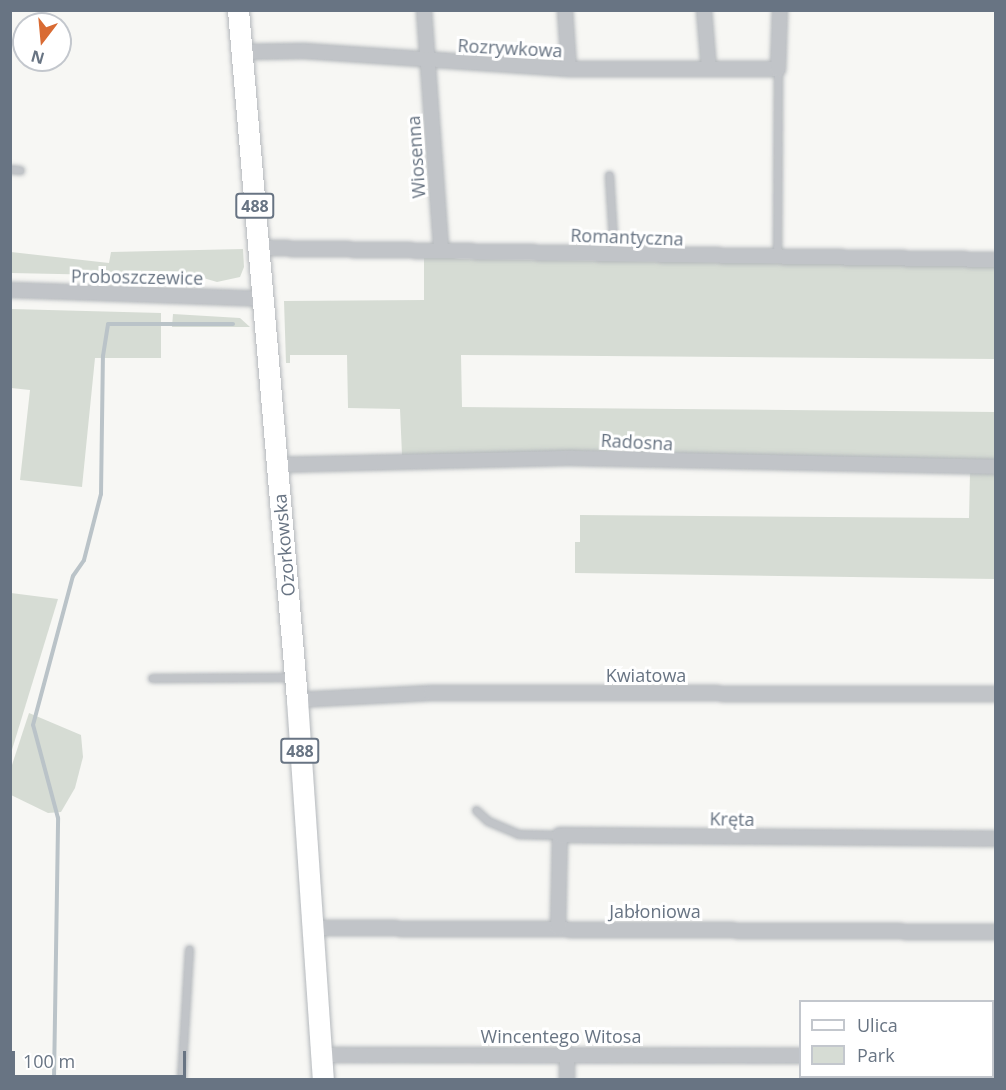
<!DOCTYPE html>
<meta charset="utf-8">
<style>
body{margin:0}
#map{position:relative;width:1006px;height:1090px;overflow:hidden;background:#f7f7f4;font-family:"Open Sans",sans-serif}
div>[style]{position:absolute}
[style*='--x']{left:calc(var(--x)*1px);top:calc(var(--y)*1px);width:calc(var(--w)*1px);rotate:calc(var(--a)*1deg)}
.green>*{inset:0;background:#d6dcd4}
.stream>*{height:4px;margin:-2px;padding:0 2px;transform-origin:2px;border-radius:2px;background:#bac3c8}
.roads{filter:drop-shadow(0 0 2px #b4b8bc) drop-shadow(0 0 2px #b4b8bc)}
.service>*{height:7px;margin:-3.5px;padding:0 3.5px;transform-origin:3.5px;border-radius:3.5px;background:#c1c4c8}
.minor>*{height:14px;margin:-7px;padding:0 7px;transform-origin:7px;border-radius:7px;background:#c1c4c8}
.primary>*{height:21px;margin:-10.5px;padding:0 10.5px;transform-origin:10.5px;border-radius:10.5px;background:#fff}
span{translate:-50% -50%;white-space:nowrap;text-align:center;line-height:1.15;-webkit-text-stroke:6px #fff;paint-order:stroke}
.shield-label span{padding:2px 4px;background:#fff;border:2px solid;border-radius:4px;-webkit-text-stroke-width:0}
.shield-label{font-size:16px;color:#687483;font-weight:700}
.street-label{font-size:18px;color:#687483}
.frame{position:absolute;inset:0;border:12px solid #687483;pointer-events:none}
.legend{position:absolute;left:799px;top:1000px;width:195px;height:78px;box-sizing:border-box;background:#fff;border:2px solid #c3c7cd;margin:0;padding:8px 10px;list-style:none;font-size:18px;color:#687483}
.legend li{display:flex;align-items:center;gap:12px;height:30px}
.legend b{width:30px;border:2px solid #c3c7cd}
.north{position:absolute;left:12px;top:12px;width:60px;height:60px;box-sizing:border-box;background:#fff;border:2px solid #c3c7cd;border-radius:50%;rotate:196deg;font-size:16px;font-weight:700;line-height:24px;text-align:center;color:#687483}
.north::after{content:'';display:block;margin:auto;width:21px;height:27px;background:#d96b33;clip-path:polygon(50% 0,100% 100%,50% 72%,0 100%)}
.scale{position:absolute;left:12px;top:1051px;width:174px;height:27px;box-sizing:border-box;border:3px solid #687483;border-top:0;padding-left:8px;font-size:18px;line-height:21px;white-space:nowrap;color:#687483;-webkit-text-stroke:4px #fff;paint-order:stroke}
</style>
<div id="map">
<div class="green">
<i style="clip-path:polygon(243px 249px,244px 267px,240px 277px,217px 282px,200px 277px,11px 273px,11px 252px,109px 263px,111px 252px)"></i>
<i style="clip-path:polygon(424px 253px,459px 259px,995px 266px,995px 359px,461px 355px,462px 407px,995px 412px,995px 462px,700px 458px,625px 451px,402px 455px,400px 409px,348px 408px,347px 355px,290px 355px,290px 363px,286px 363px,284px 301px,424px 300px)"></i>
<i style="clip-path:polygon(11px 309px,161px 313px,161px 358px,95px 358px,82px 487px,20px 480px,30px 390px,11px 388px)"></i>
<i style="clip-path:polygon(173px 314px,240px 318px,250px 327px,172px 327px)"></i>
<i style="clip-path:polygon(970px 472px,995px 473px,995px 579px,575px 573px,575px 542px,580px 542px,580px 515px,969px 518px)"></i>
<i style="clip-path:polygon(11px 593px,58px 599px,11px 753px,10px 593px)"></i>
<i style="clip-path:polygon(29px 713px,81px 735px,83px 757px,75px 788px,61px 812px,48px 813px,11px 795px,11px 768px)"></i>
</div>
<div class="stream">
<i style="--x:54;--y:1080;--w:262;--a:-89.1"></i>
<i style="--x:58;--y:818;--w:96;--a:-105"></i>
<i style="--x:33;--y:725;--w:154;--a:-75"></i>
<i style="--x:73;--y:576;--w:19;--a:-55"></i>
<i style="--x:84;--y:560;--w:68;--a:-75.6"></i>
<i style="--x:101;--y:494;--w:138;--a:-89.2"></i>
<i style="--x:103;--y:356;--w:32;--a:-81"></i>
<i style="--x:108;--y:324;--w:125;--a:0"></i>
</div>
<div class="roads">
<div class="service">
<i style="--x:10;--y:169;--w:10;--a:6"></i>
<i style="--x:609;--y:175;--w:79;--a:86.4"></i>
<i style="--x:777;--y:258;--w:189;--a:-89.7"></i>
<i style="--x:152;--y:678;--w:141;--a:-0.4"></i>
<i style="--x:476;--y:810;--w:16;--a:43"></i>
<i style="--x:488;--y:821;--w:33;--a:23"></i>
<i style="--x:518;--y:834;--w:42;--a:1.4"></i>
<i style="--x:181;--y:1080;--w:131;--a:-86.5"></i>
</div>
<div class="minor">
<i style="--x:424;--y:10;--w:240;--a:85.9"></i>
<i style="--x:565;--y:10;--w:59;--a:86.1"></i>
<i style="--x:704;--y:10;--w:59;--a:85.2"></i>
<i style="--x:241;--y:52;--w:63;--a:-0.9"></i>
<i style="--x:304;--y:51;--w:266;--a:3.9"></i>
<i style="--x:569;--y:69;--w:209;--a:0"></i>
<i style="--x:778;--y:69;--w:59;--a:-88.1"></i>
<i style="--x:258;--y:248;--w:738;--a:0.93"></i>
<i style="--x:10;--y:290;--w:253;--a:2"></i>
<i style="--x:277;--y:465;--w:296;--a:-1.4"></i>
<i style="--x:573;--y:458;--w:423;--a:1.2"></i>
<i style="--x:297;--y:700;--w:134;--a:-3"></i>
<i style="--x:431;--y:693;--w:565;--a:0.1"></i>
<i style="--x:313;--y:928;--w:683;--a:0.34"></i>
<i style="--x:558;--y:928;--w:93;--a:-88.8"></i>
<i style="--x:560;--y:835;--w:436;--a:0.5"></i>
<i style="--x:322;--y:1055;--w:478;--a:0.1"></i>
<i style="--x:992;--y:1058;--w:4;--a:0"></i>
<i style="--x:567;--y:1080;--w:27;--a:-90"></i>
</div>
<div class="primary">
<i style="--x:238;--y:10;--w:693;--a:85.11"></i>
<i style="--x:297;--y:700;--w:381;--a:86.1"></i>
</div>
</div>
<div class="shield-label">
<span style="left:255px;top:206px">488</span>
<span style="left:300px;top:751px">488</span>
</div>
<div class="street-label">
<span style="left:510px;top:48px;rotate:3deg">Rozrywkowa</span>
<span style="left:416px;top:157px;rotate:-94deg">Wiosenna</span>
<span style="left:627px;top:237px;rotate:2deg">Romantyczna</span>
<span style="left:137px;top:277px;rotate:1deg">Proboszczewice</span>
<span style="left:637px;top:442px;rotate:3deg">Radosna</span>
<span style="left:284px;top:545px;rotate:-95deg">Ozorkowska</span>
<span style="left:646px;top:675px">Kwiatowa</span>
<span style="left:732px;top:819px;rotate:1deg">Kręta</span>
<span style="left:655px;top:911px">Jabłoniowa</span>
<span style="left:561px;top:1036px">Wincentego Witosa</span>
</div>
<div class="frame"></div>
<ul class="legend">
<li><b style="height:8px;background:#fff"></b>Ulica</li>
<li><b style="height:16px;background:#d6dcd4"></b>Park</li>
</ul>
<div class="north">N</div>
<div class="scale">100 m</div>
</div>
